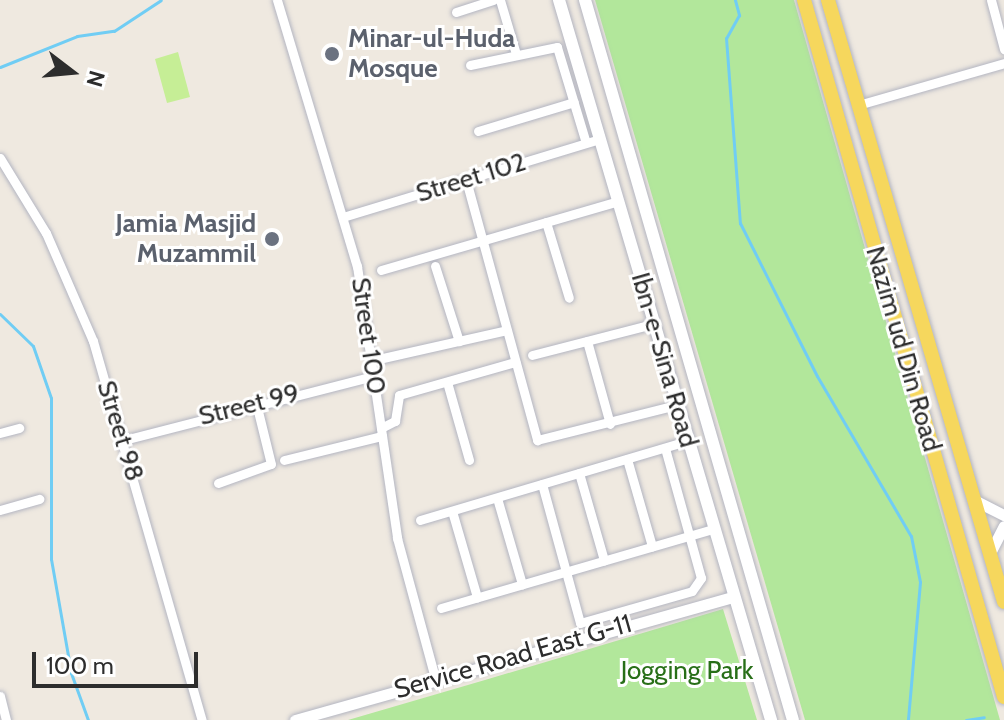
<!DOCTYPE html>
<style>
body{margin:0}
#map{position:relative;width:1004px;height:720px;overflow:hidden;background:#efe9e0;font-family:Cabin,sans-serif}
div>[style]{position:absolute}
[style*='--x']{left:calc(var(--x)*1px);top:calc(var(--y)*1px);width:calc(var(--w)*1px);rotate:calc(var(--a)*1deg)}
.green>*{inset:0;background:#b2e79b}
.pitch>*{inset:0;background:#c6ee96}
.stream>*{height:3px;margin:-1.5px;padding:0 1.5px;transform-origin:1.5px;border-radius:1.5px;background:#70cdf4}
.roads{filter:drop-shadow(0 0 2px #b3b5c1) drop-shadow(0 0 2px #b3b5c1)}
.minor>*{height:9px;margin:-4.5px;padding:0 4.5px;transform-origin:4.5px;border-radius:4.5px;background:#fff}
.tertiary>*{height:11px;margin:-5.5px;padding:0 5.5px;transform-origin:5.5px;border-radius:5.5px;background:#fff}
.secondary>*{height:12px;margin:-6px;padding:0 6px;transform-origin:6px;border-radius:6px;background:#fff}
.primary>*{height:14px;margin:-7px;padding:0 7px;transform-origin:7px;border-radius:7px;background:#f6d75d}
.dots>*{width:22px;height:22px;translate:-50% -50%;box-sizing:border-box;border:4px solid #fff;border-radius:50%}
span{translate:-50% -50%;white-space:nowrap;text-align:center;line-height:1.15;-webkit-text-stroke:6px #fff;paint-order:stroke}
.worship-label{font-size:26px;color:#5b616d;font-weight:700}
.left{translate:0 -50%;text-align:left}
.right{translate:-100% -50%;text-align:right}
.street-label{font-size:26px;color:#2d2d2d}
.park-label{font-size:26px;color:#286f18}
.north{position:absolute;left:32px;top:32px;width:80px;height:80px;-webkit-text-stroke:6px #fff;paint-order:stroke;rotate:106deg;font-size:22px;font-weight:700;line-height:32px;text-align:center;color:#2d2d2d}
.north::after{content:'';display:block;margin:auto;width:28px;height:36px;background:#2d2d2d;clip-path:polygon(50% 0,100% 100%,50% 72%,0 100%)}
.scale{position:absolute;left:32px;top:652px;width:166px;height:36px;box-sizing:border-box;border:4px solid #2d2d2d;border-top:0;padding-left:10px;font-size:24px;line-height:28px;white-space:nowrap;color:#2d2d2d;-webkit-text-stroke:6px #fff;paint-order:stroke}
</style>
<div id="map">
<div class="green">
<i style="clip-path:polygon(595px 0,794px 0,1000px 720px,805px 720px)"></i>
<i style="clip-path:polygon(723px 609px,757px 720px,348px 720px,485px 680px)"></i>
</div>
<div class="pitch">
<i style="clip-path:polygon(178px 52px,190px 97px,167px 103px,155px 59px)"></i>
</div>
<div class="stream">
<i style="--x:735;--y:0;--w:16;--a:75"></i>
<i style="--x:739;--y:15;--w:26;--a:119"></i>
<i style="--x:726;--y:38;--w:186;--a:85.7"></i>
<i style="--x:740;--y:223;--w:171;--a:63.3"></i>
<i style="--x:817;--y:376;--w:186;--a:59.6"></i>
<i style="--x:911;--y:536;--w:47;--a:78.9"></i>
<i style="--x:920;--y:582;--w:139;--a:95"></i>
<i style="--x:0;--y:67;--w:83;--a:-21.9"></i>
<i style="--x:77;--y:36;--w:37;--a:-8"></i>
<i style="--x:114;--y:31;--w:56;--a:-33.4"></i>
<i style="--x:0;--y:314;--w:46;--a:44.1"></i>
<i style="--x:33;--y:346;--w:55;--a:70.9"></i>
<i style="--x:51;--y:398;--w:161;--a:90"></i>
<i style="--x:51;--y:559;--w:116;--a:80"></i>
<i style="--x:71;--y:673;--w:50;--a:70.1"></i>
<i style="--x:966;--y:720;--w:18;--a:-9"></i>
</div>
<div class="roads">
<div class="minor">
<i style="--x:277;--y:0;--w:278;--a:73.3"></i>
<i style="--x:357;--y:266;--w:275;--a:81.6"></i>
<i style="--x:397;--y:538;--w:145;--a:74.8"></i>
<i style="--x:500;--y:0;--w:56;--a:73.5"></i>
<i style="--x:991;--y:0;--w:51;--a:75.1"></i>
<i style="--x:456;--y:12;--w:39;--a:-18"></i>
<i style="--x:470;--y:65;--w:89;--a:-11.7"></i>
<i style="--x:557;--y:47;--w:100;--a:73.2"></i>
<i style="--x:858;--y:105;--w:152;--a:-16"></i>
<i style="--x:478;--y:131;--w:100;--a:-16.8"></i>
<i style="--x:0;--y:158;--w:88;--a:58.5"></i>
<i style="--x:46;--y:233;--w:118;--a:66.5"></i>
<i style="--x:93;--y:341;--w:394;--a:74"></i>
<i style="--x:466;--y:180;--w:270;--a:74.7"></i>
<i style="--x:537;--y:440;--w:143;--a:-14.1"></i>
<i style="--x:343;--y:217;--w:269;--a:-16.9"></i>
<i style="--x:546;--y:222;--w:79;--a:73.2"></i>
<i style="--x:435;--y:266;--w:79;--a:72.3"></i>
<i style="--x:381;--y:270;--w:247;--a:-16.2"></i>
<i style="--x:587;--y:341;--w:86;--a:74.5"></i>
<i style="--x:532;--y:355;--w:125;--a:-14.4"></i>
<i style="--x:374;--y:360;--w:136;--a:-12.7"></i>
<i style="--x:447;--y:382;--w:81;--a:74.2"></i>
<i style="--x:381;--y:428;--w:16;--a:-27"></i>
<i style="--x:395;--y:421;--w:26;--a:-81"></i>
<i style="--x:399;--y:395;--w:121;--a:-15.9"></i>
<i style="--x:0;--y:433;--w:20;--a:-15"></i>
<i style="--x:124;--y:440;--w:258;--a:-14.4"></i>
<i style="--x:627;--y:459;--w:91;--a:74"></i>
<i style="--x:284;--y:460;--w:101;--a:-13.8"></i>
<i style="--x:579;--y:473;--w:91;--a:74"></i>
<i style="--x:218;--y:483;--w:56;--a:-19.7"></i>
<i style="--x:271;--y:464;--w:63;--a:-103.8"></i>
<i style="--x:542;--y:484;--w:144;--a:74.7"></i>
<i style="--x:580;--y:623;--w:116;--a:-15.9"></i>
<i style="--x:692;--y:591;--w:16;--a:-55"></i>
<i style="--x:701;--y:578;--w:135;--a:-105.5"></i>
<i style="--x:497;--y:498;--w:90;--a:73.8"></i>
<i style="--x:0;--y:510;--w:41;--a:-15.8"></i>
<i style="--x:452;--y:511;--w:90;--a:73.8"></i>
<i style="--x:420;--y:520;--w:278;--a:-16.5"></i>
<i style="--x:441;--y:608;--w:283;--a:-16.2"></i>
<i style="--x:0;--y:696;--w:25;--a:76"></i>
</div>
<div class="tertiary">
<i style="--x:974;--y:500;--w:34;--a:27"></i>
<i style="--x:990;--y:553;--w:30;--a:-63"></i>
<i style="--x:295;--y:720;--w:454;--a:-15.7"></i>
</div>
<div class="secondary">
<i style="--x:559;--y:0;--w:751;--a:73.59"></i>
<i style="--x:585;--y:0;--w:749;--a:73.89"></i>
</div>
<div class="primary">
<i style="--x:804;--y:0;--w:725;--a:73.99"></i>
<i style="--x:828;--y:0;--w:627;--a:73.7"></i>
</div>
</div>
<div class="dots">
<i style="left:332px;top:54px;background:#6b7280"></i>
<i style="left:272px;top:239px;background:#6b7280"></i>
</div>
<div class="worship-label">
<span class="left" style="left:348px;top:54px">Minar-ul-Huda<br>Mosque</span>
<span class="right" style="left:256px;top:239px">Jamia Masjid<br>Muzammil</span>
</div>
<div class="street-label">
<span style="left:471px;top:178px;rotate:-17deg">Street 102</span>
<span style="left:368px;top:336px;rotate:82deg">Street 100</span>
<span style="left:903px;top:349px;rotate:74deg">Nazim ud Din Road</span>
<span style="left:664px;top:360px;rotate:74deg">Ibn-e-Sina Road</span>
<span style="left:249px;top:405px;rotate:-14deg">Street 99</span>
<span style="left:120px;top:431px;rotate:73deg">Street 98</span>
<span style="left:513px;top:657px;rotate:-16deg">Service Road East G-11</span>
</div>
<div class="park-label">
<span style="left:687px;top:671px">Jogging Park</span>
</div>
<div class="north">N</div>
<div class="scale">100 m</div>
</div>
